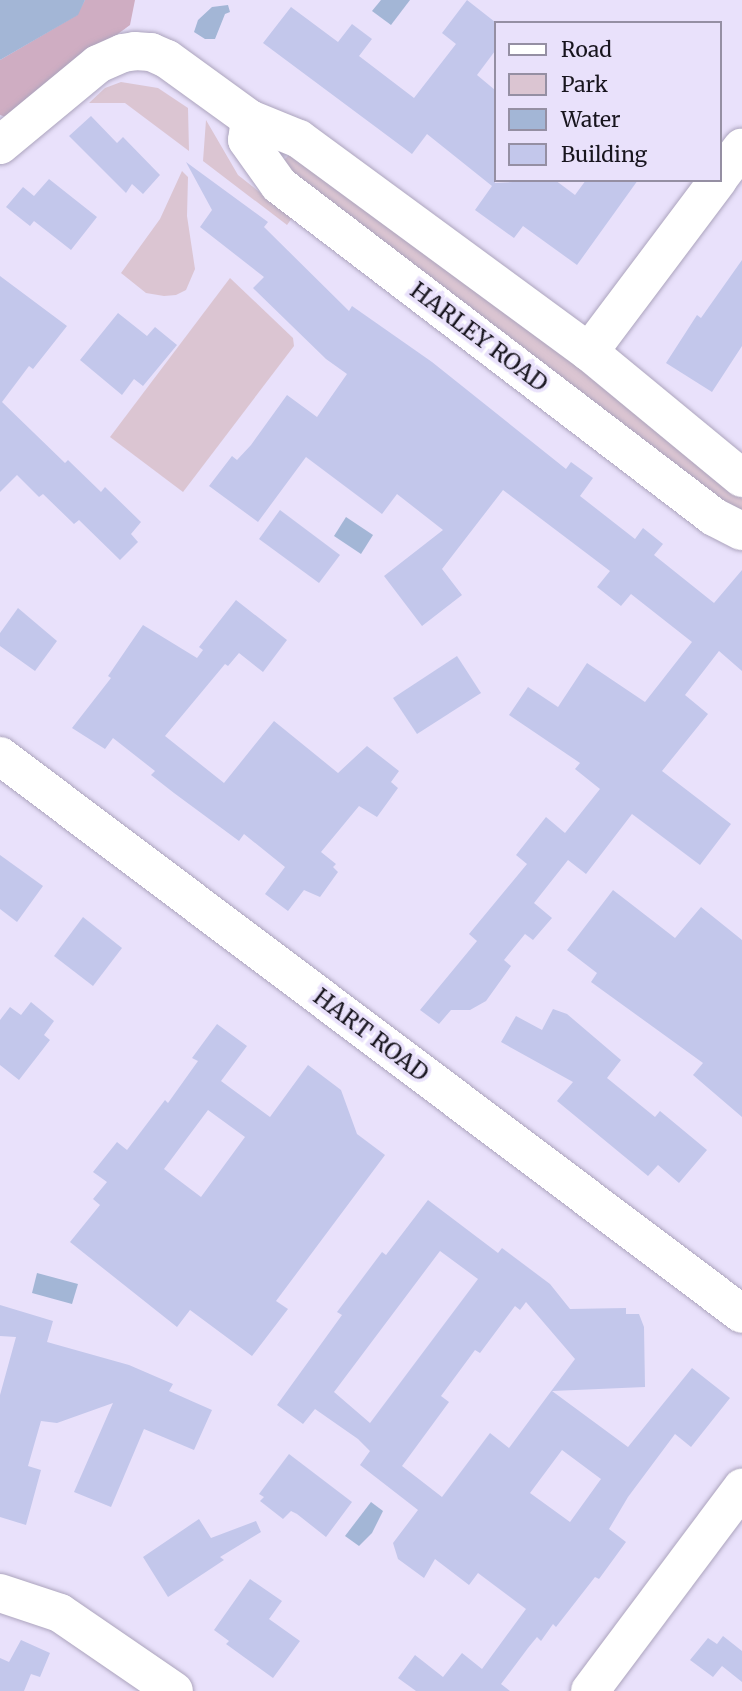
<!DOCTYPE html>
<style>
body{margin:0}
#map{position:relative;width:742px;height:1691px;overflow:hidden;background:#e9e1fb;font-family:Merriweather,serif}
div>[style]{position:absolute}
[style*='--x']{left:calc(var(--x)*1px);top:calc(var(--y)*1px);width:calc(var(--w)*1px);rotate:calc(var(--a)*1deg)}
.green>*{inset:0;background:#dbc5d2}
.forest>*{inset:0;background:#cfadc2}
.water>*{inset:0;background:#a3b6d6}
.building>*{inset:0;background:#c3c7eb}
.roads{filter:drop-shadow(0 0 2px #aca4bd) drop-shadow(0 0 2px #aca4bd)}
.minor>*{height:38px;margin:-19px;padding:0 19px;transform-origin:19px;border-radius:19px;background:#fff}
span{translate:-50% -50%;white-space:nowrap;text-align:center;line-height:1.15;-webkit-text-stroke:7px #e9e1fb;paint-order:stroke}
.street-label{font-size:23px;color:#18151e}
.legend{position:absolute;left:494px;top:21px;width:228px;height:161px;box-sizing:border-box;background:#e9e1fb;border:2px solid #958fa3;margin:0;padding:9px 12px;list-style:none;font-size:21px;color:#18151e}
.legend li{display:flex;align-items:center;gap:14px;height:35px}
.legend b{width:35px;border:2px solid #958fa3}
</style>
<div id="map">
<div class="green">
<i style="clip-path:polygon(121px 82px,158px 88px,188px 108px,189px 151px,125px 103px,89px 103px,105px 88px)"></i>
<i style="clip-path:polygon(206px 120px,238px 175px,292px 218px,287px 225px,203px 161px)"></i>
<i style="clip-path:polygon(297px 155px,700px 454px,742px 499px,742px 511px,739px 514px,284px 176px,282px 162px,288px 156px)"></i>
<i style="clip-path:polygon(182px 171px,188px 177px,187px 216px,195px 269px,186px 290px,176px 295px,164px 296px,146px 293px,121px 273px,160px 219px)"></i>
<i style="clip-path:polygon(230px 278px,293px 338px,294px 346px,183px 492px,110px 437px)"></i>
</div>
<div class="forest">
<i style="clip-path:polygon(85px 0,135px 0,130px 25px,6px 117px,0 115px,0 60px,77px 15px)"></i>
</div>
<div class="water">
<i style="clip-path:polygon(0 0,85px 0,78px 15px,0 60px)"></i>
<i style="clip-path:polygon(381px 0,410px 0,391px 25px,372px 11px)"></i>
<i style="clip-path:polygon(228px 5px,230px 12px,225px 14px,215px 39px,205px 39px,194px 32px,198px 20px,212px 7px)"></i>
<i style="clip-path:polygon(346px 517px,373px 535px,361px 554px,334px 536px)"></i>
<i style="clip-path:polygon(37px 1273px,78px 1284px,72px 1304px,32px 1293px)"></i>
<i style="clip-path:polygon(371px 1502px,383px 1511px,372px 1533px,359px 1546px,345px 1536px)"></i>
</div>
<div class="building">
<i style="clip-path:polygon(467px 0,495px 22px,495px 51px,477px 75px,495px 90px,495px 183px,555px 180px,575px 195px,586px 180px,638px 180px,577px 265px,523px 226px,514px 238px,475px 210px,492px 186px,427px 134px,412px 154px,263px 43px,291px 7px,338px 42px,352px 24px,372px 39px,359px 56px,414px 98px,456px 44px,442px 33px)"></i>
<i style="clip-path:polygon(91px 116px,117px 143px,123px 137px,160px 175px,143px 194px,132px 184px,126px 193px,69px 136px)"></i>
<i style="clip-path:polygon(186px 162px,268px 222px,264px 227px,349px 311px,352px 306px,432px 362px,566px 469px,571px 462px,593px 478px,580px 496px,635px 539px,643px 528px,663px 544px,654px 555px,714px 603px,742px 570px,742px 671px,719px 651px,685px 695px,708px 714px,662px 771px,731px 824px,700px 865px,632px 814px,586px 874px,568px 860px,534px 903px,552px 918px,533px 940px,525px 934px,504px 960px,511px 966px,486px 1001px,470px 1010px,451px 1010px,439px 1024px,420px 1010px,477px 941px,469px 934px,527px 864px,516px 855px,546px 817px,565px 833px,600px 789px,575px 769px,580px 763px,509px 715px,528px 687px,558px 707px,587px 663px,645px 702px,692px 642px,631px 594px,621px 606px,597px 587px,610px 571px,503px 490px,442px 569px,462px 595px,422px 626px,384px 576px,443px 530px,397px 494px,382px 514px,306px 457px,258px 522px,209px 486px,232px 456px,237px 460px,251px 445px,287px 395px,317px 417px,347px 374px,326px 359px,253px 288px,264px 277px,200px 227px,212px 210px)"></i>
<i style="clip-path:polygon(49px 179px,97px 217px,71px 250px,34px 221px,30px 226px,6px 207px,23px 187px,34px 196px)"></i>
<i style="clip-path:polygon(742px 260px,742px 346px,712px 392px,666px 363px,697px 315px,701px 318px)"></i>
<i style="clip-path:polygon(0 276px,67px 326px,33px 369px,29px 366px,2px 402px,65px 463px,68px 460px,101px 492px,105px 487px,141px 522px,131px 534px,138px 542px,120px 560px,79px 520px,74px 524px,43px 494px,39px 497px,17px 475px,0 492px)"></i>
<i style="clip-path:polygon(118px 313px,147px 336px,155px 327px,177px 345px,143px 386px,134px 379px,122px 395px,80px 360px)"></i>
<i style="clip-path:polygon(280px 510px,340px 555px,319px 583px,259px 539px)"></i>
<i style="clip-path:polygon(236px 600px,287px 640px,263px 672px,239px 653px,228px 666px,225px 664px,165px 736px,224px 783px,274px 721px,338px 773px,367px 746px,399px 771px,391px 782px,398px 788px,377px 817px,359px 806px,321px 852px,336px 864px,333px 867px,338px 872px,320px 897px,304px 890px,288px 911px,265px 894px,285px 867px,244px 834px,239px 841px,174px 793px,151px 775px,155px 771px,113px 738px,105px 749px,72px 728px,111px 678px,108px 676px,143px 625px,197px 658px,203px 650px,199px 647px)"></i>
<i style="clip-path:polygon(18px 608px,57px 641px,35px 671px,0 646px,0 633px)"></i>
<i style="clip-path:polygon(457px 656px,481px 693px,417px 734px,393px 698px)"></i>
<i style="clip-path:polygon(0 855px,43px 886px,17px 922px,0 909px)"></i>
<i style="clip-path:polygon(613px 890px,675px 938px,701px 907px,742px 940px,742px 1117px,693px 1075px,703px 1063px,591px 982px,597px 973px,567px 950px)"></i>
<i style="clip-path:polygon(83px 917px,122px 948px,93px 986px,54px 956px)"></i>
<i style="clip-path:polygon(31px 1002px,54px 1021px,44px 1035px,50px 1040px,19px 1080px,0 1065px,0 1020px,10px 1007px,21px 1015px)"></i>
<i style="clip-path:polygon(553px 1009px,567px 1014px,621px 1060px,607px 1078px,655px 1117px,660px 1111px,707px 1150px,679px 1183px,658px 1165px,648px 1176px,557px 1101px,573px 1082px,501px 1042px,516px 1016px,542px 1030px)"></i>
<i style="clip-path:polygon(evenodd,217px 1024px,247px 1046px,221px 1081px,270px 1117px,308px 1065px,341px 1090px,357px 1134px,385px 1155px,276px 1301px,288px 1309px,252px 1356px,190px 1310px,177px 1327px,70px 1242px,100px 1205px,93px 1199px,107px 1182px,93px 1172px,117px 1142px,127px 1150px,165px 1100px,168px 1103px,198px 1061px,192px 1058px,217px 1024px,208px 1110px,245px 1137px,201px 1197px,164px 1169px,208px 1110px)"></i>
<i style="clip-path:polygon(evenodd,428px 1200px,498px 1253px,502px 1248px,550px 1284px,570px 1309px,626px 1308px,626px 1314px,639px 1314px,644px 1327px,645px 1387px,552px 1391px,628px 1447px,692px 1368px,730px 1398px,691px 1447px,675px 1434px,628px 1497px,609px 1529px,626px 1542px,599px 1579px,595px 1577px,556px 1627px,553px 1624px,541px 1641px,537px 1637px,528px 1648px,501px 1684px,510px 1691px,416px 1691px,398px 1678px,415px 1655px,443px 1677px,462px 1653px,482px 1669px,526px 1609px,478px 1573px,469px 1585px,435px 1559px,424px 1578px,398px 1559px,393px 1543px,418px 1510px,360px 1465px,370px 1451px,358px 1439px,315px 1409px,303px 1424px,277px 1405px,342px 1315px,337px 1312px,382px 1252px,386px 1255px,428px 1200px,440px 1251px,478px 1279px,370px 1423px,334px 1392px,440px 1251px,428px 1200px,526px 1302px,575px 1359px,509px 1448px,490px 1433px,442px 1497px,402px 1466px,449px 1402px,441px 1396px,475px 1350px,480px 1353px,515px 1306px,520px 1310px,526px 1302px,428px 1200px,562px 1450px,601px 1479px,570px 1522px,530px 1493px,562px 1450px)"></i>
<i style="clip-path:polygon(0 1305px,53px 1321px,47px 1342px,129px 1365px,173px 1384px,169px 1391px,212px 1410px,194px 1450px,144px 1429px,111px 1507px,74px 1492px,113px 1403px,57px 1423px,41px 1421px,28px 1466px,41px 1470px,26px 1525px,0 1517px,0 1395px,16px 1337px,0 1336px)"></i>
<i style="clip-path:polygon(289px 1454px,352px 1502px,326px 1537px,297px 1514px,291px 1511px,283px 1519px,260px 1501px,264px 1497px,259px 1494px)"></i>
<i style="clip-path:polygon(199px 1519px,211px 1538px,256px 1521px,261px 1532px,220px 1557px,224px 1560px,168px 1597px,143px 1557px)"></i>
<i style="clip-path:polygon(250px 1579px,282px 1601px,269px 1619px,300px 1641px,273px 1678px,226px 1644px,229px 1641px,214px 1630px)"></i>
<i style="clip-path:polygon(723px 1636px,742px 1651px,742px 1682px,722px 1666px,713px 1677px,690px 1660px,708px 1638px,717px 1644px)"></i>
<i style="clip-path:polygon(21px 1640px,50px 1653px,40px 1677px,31px 1674px,24px 1691px,0 1691px,0 1658px,9px 1662px)"></i>
</div>
<div class="roads">
<div class="minor">
<i style="--x:250;--y:119;--w:21;--a:98"></i>
<i style="--x:247;--y:140;--w:55;--a:54.6"></i>
<i style="--x:279;--y:185;--w:547;--a:37.35"></i>
<i style="--x:714;--y:517;--w:31;--a:27"></i>
<i style="--x:0;--y:145;--w:127;--a:-39.6"></i>
<i style="--x:98;--y:64;--w:27;--a:-24"></i>
<i style="--x:123;--y:53;--w:12;--a:-9"></i>
<i style="--x:135;--y:51;--w:16;--a:4"></i>
<i style="--x:151;--y:52;--w:17;--a:24"></i>
<i style="--x:167;--y:59;--w:102;--a:35.9"></i>
<i style="--x:250;--y:119;--w:53;--a:22.2"></i>
<i style="--x:299;--y:139;--w:360;--a:36.3"></i>
<i style="--x:589;--y:352;--w:198;--a:39.5"></i>
<i style="--x:719;--y:178;--w:38;--a:-53"></i>
<i style="--x:589;--y:352;--w:215;--a:-53.1"></i>
<i style="--x:0;--y:756;--w:928;--a:36.94"></i>
<i style="--x:0;--y:1593;--w:63;--a:18.4"></i>
<i style="--x:60;--y:1613;--w:138;--a:34.4"></i>
<i style="--x:590;--y:1691;--w:254;--a:-53.2"></i>
</div>
</div>
<div class="street-label">
<span style="left:479px;top:337px;rotate:37deg">HARLEY ROAD</span>
<span style="left:371px;top:1035px;rotate:37deg">HART ROAD</span>
</div>
<ul class="legend">
<li><b style="height:9px;background:#fff"></b>Road</li>
<li><b style="height:19px;background:#dbc5d2"></b>Park</li>
<li><b style="height:19px;background:#a3b6d6"></b>Water</li>
<li><b style="height:19px;background:#c3c7eb"></b>Building</li>
</ul>
</div>
